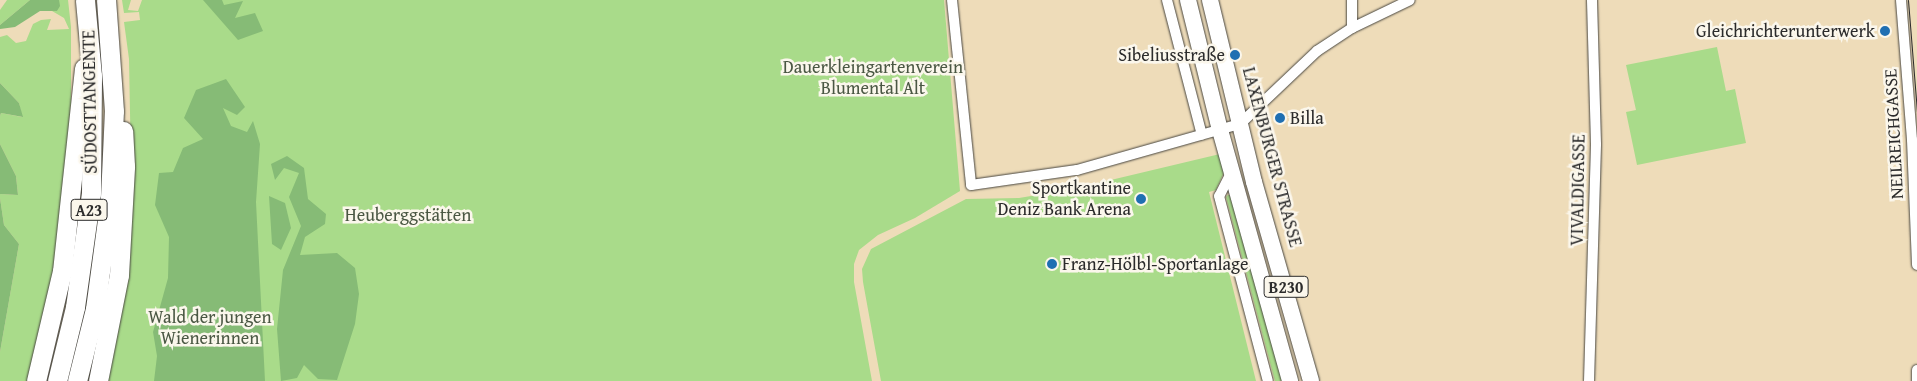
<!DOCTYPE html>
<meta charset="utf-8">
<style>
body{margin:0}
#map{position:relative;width:1917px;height:381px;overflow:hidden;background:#eedcb9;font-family:"Gentium Book Plus",serif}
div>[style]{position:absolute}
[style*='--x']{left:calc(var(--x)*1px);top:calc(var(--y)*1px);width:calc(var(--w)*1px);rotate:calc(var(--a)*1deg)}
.green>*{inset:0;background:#a9db8a}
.forest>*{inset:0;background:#86bb76}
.roads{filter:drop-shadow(0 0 1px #484640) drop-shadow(0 0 1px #484640)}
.street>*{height:10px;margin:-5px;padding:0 5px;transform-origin:5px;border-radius:5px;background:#fff}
.primary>*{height:16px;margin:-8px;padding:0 8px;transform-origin:8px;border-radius:8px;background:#fff}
.highway>*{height:19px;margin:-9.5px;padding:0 9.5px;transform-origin:9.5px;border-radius:9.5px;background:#fff}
.tram>*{height:1px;margin:-0.5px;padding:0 0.5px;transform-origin:0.5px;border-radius:0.5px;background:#2b2b2b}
.dots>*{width:14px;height:14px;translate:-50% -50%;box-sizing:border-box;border:2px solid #fbf7ec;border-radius:50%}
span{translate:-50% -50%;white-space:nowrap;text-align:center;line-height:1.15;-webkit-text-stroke:5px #fbf7ec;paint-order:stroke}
.shield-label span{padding:1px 4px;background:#fbf7ec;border:1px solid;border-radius:4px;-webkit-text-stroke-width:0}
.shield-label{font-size:16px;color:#2b2b2b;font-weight:700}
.poi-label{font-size:18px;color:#2b2b2b}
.right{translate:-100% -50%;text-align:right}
.left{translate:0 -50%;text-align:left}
.park-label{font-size:18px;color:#4a5743}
.street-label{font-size:18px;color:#2b2b2b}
</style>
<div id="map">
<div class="green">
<i style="clip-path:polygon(7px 0,30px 0,0 25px,0 10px)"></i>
<i style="clip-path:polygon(59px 0,68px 0,71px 27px,71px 103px,55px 292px,30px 381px,0 381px,0 352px,19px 244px,4px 225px,0 198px,0 194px,18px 195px,16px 176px,0 144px,0 116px,1px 113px,22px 117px,19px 103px,0 83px,0 37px,7px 35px,16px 43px,26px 41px,33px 24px,41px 20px,51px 19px,47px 30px,69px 29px,64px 18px,52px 11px,57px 11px)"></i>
<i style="clip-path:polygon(122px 0,131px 0,128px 10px,138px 11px,142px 0,944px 0,960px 191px,915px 218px,878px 235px,859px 250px,854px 264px,854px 282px,872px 381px,105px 381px,120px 310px,132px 220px,129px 59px,124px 22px,140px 20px,139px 12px,124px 13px)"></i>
<i style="clip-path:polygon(1717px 47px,1726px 91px,1735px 89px,1746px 143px,1637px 165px,1626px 112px,1636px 110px,1626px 65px)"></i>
<i style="clip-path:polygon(1220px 154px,1225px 170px,1216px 190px,1209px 192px,1256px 381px,881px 381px,863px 282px,862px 269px,871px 249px,966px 199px,1019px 198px,1073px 189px)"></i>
<i style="clip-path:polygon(1228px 195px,1231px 195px,1282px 381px,1275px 381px,1226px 197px)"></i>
</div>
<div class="forest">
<i style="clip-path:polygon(30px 0,59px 0,60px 6px,57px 11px,40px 11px,15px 27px,0 29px,0 25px)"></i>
<i style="clip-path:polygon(203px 0,222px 0,224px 5px,243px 1px,235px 18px,255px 13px,263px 31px,238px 40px)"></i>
<i style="clip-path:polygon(226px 79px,245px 107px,237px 115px,223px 108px,231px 126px,247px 132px,253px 121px,260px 144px,256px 202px,265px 381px,154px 381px,157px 356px,153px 332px,168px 278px,169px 237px,155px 205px,159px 173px,173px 172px,183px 148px,203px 139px,184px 118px,196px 90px)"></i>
<i style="clip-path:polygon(0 83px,19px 103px,23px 117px,1px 113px,0 116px)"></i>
<i style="clip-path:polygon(0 144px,16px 176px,18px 195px,0 194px)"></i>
<i style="clip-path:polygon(287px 156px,304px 168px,308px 199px,326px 214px,325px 224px,305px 237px,300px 255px,337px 253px,355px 268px,359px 294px,355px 324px,337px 380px,318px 379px,304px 365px,297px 378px,281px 381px,277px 329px,283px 270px,301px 226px,289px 197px,299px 173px,284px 168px,275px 180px,271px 164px)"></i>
<i style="clip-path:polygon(269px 196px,285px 203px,291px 228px,281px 250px,272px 244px)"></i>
<i style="clip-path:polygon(0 198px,4px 225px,19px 244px,0 352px)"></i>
</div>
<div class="roads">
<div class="street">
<i style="--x:952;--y:0;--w:186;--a:84.1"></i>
<i style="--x:971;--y:185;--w:107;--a:-8.1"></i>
<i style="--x:1077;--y:170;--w:169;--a:-15.8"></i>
<i style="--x:1240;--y:124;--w:106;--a:-43.5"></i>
<i style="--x:1317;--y:51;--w:42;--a:-33.3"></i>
<i style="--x:1352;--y:28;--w:64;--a:-25.8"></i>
<i style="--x:1167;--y:0;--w:139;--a:75.5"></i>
<i style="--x:1901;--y:0;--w:140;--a:85.5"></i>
<i style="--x:1912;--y:140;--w:125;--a:87.7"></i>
<i style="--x:1352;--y:28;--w:28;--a:-90"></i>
<i style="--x:1232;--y:171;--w:28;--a:117"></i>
<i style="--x:1219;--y:196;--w:191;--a:75.2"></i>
<i style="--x:1589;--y:381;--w:237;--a:-88.3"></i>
<i style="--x:1596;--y:144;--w:144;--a:-91.6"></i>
<i style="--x:1917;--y:381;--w:11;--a:-90"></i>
</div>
<div class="primary">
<i style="--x:1188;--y:0;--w:134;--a:76.2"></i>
<i style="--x:1220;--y:130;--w:261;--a:74.4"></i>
<i style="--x:1210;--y:0;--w:187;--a:76.4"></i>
<i style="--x:1254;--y:182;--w:207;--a:74"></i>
</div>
<div class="highway">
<i style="--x:36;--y:381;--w:113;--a:-76.7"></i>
<i style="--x:62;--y:271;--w:204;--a:-83.8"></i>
<i style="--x:57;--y:381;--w:76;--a:-76.3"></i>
<i style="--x:75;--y:307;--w:115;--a:-82"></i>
<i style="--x:91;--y:193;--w:117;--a:-89.5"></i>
<i style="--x:92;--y:76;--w:76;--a:-95.3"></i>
<i style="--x:77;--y:381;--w:74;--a:-76"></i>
<i style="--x:95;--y:309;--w:112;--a:-82.3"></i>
<i style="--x:110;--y:198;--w:87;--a:-87.4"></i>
<i style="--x:114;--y:111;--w:111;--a:-94.1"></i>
<i style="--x:98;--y:381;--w:108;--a:-78.8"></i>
<i style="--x:119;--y:275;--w:109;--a:-86.8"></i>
<i style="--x:125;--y:166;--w:35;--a:-93"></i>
</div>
</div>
<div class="tram">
<i style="--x:1908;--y:0;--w:112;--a:85.4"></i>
</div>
<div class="dots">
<i style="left:1885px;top:31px;background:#1f6fb2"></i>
<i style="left:1235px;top:55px;background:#1f6fb2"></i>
<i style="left:1280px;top:118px;background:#1f6fb2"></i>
<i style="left:1141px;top:199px;background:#1f6fb2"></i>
<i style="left:1052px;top:264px;background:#1f6fb2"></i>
</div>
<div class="shield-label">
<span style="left:89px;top:210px">A23</span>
<span style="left:1286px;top:287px">B230</span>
</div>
<div class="poi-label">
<span class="right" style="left:1875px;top:31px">Gleichrichterunterwerk</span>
<span class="right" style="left:1225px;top:55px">Sibeliusstraße</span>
<span class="left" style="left:1290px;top:118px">Billa</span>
<span class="right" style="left:1131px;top:199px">Sportkantine<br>Deniz Bank Arena</span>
<span class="left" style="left:1062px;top:264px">Franz-Hölbl-Sportanlage</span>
</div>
<div class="park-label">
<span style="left:873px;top:78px">Dauerkleingartenverein<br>Blumental Alt</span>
<span style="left:408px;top:215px">Heuberggstätten</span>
<span style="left:210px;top:328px">Wald der jungen<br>Wienerinnen</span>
</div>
<div class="street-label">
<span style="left:90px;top:102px;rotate:-91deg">SÜDOSTTANGENTE</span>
<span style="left:1894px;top:134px;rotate:-93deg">NEILREICHGASSE</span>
<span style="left:1272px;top:157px;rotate:75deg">LAXENBURGER STRASSE</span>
<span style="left:1578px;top:190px;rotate:-89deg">VIVALDIGASSE</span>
</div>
</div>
